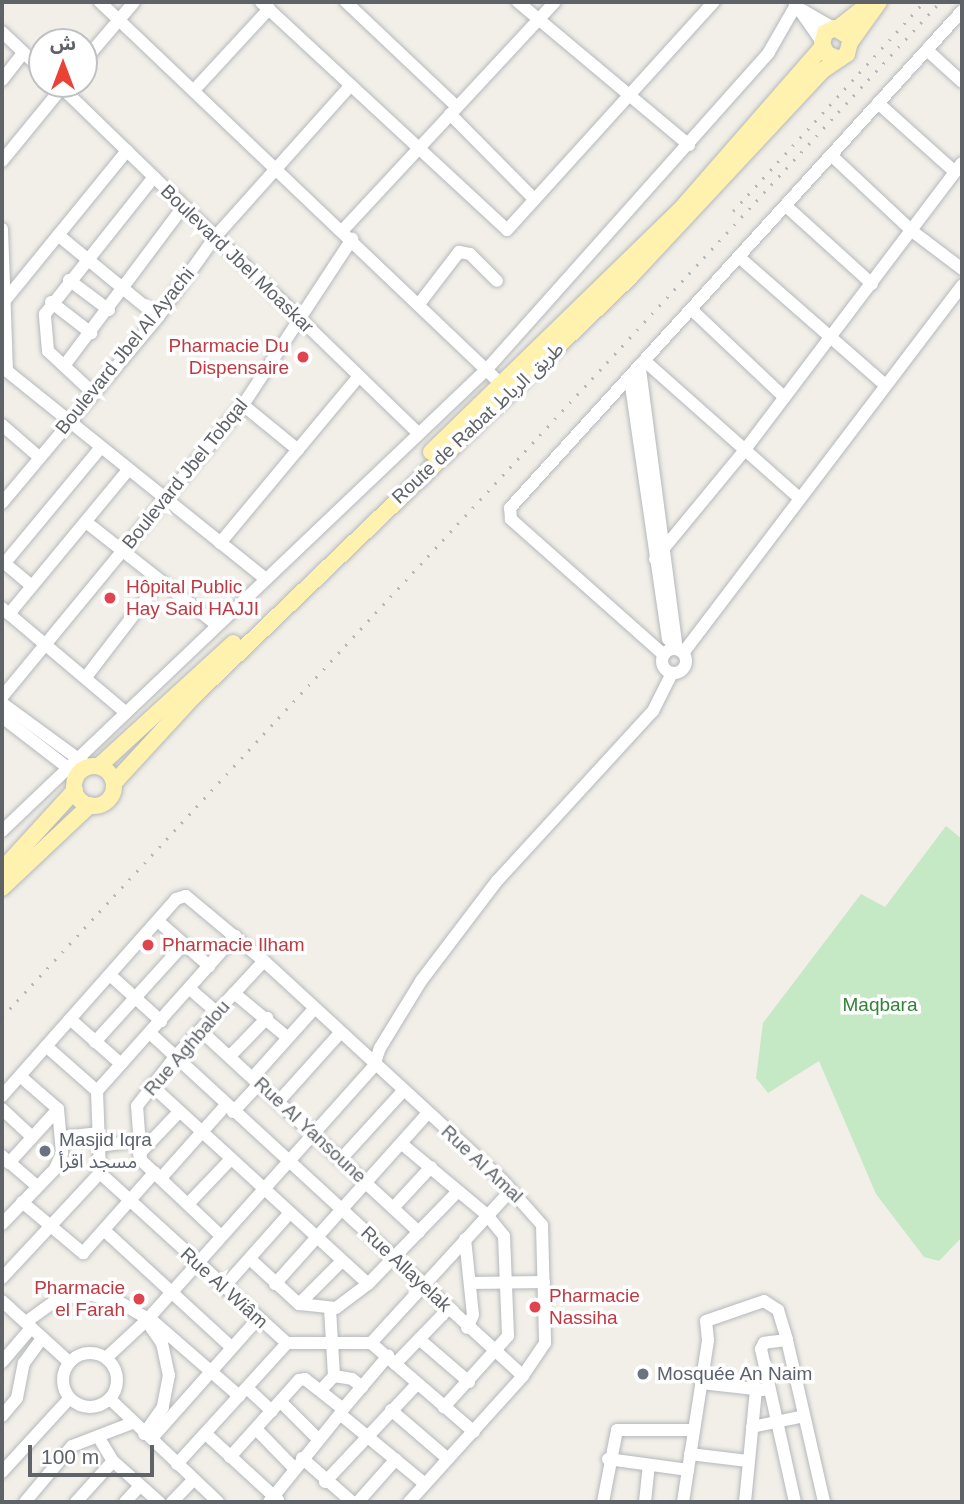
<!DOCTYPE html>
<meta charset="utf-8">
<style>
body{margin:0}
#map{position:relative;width:964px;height:1504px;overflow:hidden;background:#f1efe8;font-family:Helvetica,"Noto Sans Arabic",sans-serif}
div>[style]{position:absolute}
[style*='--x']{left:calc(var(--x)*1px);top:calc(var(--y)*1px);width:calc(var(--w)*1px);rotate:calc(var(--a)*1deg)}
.green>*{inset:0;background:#c5e8c5}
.roads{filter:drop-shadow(0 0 2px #b5b8bc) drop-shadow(0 0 2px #b5b8bc)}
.minor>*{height:12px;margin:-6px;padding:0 6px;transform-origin:6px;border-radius:6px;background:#fff}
.minor>.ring{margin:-6px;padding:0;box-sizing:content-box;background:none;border:12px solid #fff;border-radius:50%}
.major>*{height:16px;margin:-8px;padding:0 8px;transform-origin:8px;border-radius:8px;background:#fff2af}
.major>.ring{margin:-8px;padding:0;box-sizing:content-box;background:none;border:16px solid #fff2af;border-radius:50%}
.rail>*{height:2.5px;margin-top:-1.25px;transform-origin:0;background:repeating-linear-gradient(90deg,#b6b7b8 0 2px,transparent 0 11px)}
.dots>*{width:19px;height:19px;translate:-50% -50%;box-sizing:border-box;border:4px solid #fff;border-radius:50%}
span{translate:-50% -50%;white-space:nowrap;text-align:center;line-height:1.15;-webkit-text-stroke:7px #fff;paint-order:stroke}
.street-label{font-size:19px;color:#5f6368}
.health-label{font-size:19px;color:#be3a42}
.right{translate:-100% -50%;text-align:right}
.left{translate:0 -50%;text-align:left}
.park-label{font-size:19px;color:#348238}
.worship-label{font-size:19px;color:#5b616d}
.frame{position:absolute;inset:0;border:4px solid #5f6368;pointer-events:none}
.north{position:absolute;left:28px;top:28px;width:70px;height:70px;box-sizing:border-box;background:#fff;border:2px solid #bfc1c3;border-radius:50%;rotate:0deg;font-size:19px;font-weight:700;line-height:28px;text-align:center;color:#5f6368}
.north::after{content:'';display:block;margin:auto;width:24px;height:32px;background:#ea4335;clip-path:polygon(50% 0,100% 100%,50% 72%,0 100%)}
.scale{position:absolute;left:28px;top:1445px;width:126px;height:32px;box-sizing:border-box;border:4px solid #5f6368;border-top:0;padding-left:9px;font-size:21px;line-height:24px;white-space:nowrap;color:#5f6368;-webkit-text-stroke:5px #fff;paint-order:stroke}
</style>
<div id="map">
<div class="green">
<i style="clip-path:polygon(946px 826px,962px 839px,962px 1237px,939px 1261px,924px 1257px,876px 1194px,819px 1061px,768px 1093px,756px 1078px,763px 1023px,861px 894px,885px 907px)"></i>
</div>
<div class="roads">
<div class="minor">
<i style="--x:100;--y:2;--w:554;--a:43.61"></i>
<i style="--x:261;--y:2;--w:335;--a:42.8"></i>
<i style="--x:507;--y:230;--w:308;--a:-47.8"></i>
<i style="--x:346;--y:2;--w:151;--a:43.4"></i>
<i style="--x:518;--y:2;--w:223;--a:39.9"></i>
<i style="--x:794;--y:2;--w:49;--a:55"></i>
<i style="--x:802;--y:10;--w:36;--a:30"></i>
<i style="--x:2;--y:32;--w:55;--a:43.5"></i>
<i style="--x:927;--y:50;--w:47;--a:42.4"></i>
<i style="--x:84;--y:61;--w:77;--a:-49.7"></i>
<i style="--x:2;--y:80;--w:34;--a:-52"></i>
<i style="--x:58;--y:84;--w:501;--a:44.11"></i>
<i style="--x:196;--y:88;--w:108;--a:-47.3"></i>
<i style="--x:878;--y:103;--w:103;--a:41.9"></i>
<i style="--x:450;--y:114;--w:120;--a:45.3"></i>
<i style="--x:831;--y:155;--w:111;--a:43.2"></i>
<i style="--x:912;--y:231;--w:63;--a:37.2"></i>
<i style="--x:2;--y:161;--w:99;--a:-50.7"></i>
<i style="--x:786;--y:206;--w:116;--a:42.2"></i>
<i style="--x:2;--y:229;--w:142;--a:88"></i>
<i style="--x:7;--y:371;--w:330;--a:38.8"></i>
<i style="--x:343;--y:230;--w:311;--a:-47.1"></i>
<i style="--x:58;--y:235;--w:129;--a:39.4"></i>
<i style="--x:739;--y:257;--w:193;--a:41.2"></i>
<i style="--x:69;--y:280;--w:50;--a:36.9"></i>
<i style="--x:51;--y:302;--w:51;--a:37.8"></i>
<i style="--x:2;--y:304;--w:198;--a:-50.8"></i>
<i style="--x:419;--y:304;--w:66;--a:-52.4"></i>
<i style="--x:459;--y:252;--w:11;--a:10"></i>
<i style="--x:470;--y:254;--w:38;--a:45"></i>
<i style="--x:692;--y:310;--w:127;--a:43.4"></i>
<i style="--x:646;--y:362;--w:203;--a:41.6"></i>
<i style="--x:64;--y:366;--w:199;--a:-53.2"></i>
<i style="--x:640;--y:369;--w:282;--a:82.5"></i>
<i style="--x:630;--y:379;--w:263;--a:81.7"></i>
<i style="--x:92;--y:392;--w:60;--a:-137"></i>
<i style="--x:48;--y:351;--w:37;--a:-95"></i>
<i style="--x:45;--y:314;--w:175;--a:-51.5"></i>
<i style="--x:243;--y:405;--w:71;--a:39.3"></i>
<i style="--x:2;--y:425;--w:49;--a:40.9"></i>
<i style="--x:2;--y:503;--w:243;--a:-50"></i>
<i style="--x:158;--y:317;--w:98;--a:-54.5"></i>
<i style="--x:215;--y:237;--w:201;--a:-48.2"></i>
<i style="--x:86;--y:522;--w:167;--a:38.2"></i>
<i style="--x:220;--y:543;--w:217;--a:-50.2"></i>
<i style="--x:655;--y:559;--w:140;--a:-50.5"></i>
<i style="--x:744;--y:451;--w:361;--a:-52.9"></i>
<i style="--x:2;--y:561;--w:39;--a:40"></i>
<i style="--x:4;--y:564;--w:152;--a:-50.3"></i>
<i style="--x:2;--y:608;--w:161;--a:40.2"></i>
<i style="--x:9;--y:614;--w:187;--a:-50.4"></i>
<i class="ring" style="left:662px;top:649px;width:12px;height:12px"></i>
<i style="--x:683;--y:653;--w:461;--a:-52.8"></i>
<i style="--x:664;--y:655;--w:205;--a:-138.4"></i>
<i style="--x:511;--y:519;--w:11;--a:-95"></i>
<i style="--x:510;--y:508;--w:672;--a:-47.71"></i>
<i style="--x:86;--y:677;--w:120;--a:-52.5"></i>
<i style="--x:2;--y:697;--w:379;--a:-50.5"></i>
<i style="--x:243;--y:405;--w:199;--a:-56.7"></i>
<i style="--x:2;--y:703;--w:108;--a:36.3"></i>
<i style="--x:2;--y:717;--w:95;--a:37.7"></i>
<i style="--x:2;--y:831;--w:670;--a:-43.61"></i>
<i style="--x:487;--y:369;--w:424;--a:-48.3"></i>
<i style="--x:769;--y:52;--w:54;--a:-60.1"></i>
<i style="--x:159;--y:922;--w:67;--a:41.3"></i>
<i style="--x:110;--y:975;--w:69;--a:42"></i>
<i style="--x:190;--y:989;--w:35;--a:41"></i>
<i style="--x:234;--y:993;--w:69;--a:39.7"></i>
<i style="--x:70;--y:1019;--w:68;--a:41.4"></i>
<i style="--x:200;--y:1030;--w:298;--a:42.7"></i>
<i style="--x:151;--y:1034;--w:505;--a:42.59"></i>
<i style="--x:95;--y:1042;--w:132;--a:-47.8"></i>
<i style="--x:231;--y:1055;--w:52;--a:-45.8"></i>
<i style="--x:254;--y:1076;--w:90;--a:-48.2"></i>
<i style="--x:151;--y:1085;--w:294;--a:42.5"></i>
<i style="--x:97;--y:1091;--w:208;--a:-48.3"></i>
<i style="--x:2;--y:1096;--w:263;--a:-48.5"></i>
<i style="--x:176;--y:899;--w:10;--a:-17"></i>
<i style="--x:186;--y:896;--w:102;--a:39.8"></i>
<i style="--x:264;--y:961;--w:325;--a:42.6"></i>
<i style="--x:503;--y:1181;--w:59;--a:48.4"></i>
<i style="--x:542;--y:1225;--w:118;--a:88.5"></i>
<i style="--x:545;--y:1343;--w:40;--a:124"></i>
<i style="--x:523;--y:1376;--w:170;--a:132.1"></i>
<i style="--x:279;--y:1101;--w:91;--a:-48.1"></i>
<i style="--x:2;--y:1109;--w:41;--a:43"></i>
<i style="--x:233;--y:1112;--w:40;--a:-47"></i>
<i style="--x:62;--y:1137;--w:36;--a:-6"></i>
<i style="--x:402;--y:1144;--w:111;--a:39.9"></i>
<i style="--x:487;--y:1215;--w:27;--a:51"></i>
<i style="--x:504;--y:1236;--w:100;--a:87.7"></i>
<i style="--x:508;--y:1336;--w:96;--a:132"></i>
<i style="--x:99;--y:1146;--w:37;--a:-8"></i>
<i style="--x:139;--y:1154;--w:58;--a:-46.4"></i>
<i style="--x:2;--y:1156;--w:46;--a:40.6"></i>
<i style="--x:341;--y:1159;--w:92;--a:-47.6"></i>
<i style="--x:9;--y:1163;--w:73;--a:-47.8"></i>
<i style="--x:100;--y:1173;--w:253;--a:42.3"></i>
<i style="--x:287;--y:1343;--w:84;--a:0"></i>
<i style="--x:161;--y:1178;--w:98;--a:-48.3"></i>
<i style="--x:22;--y:1202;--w:80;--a:39.9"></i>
<i style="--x:83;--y:1253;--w:108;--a:-48.4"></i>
<i style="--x:188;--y:1204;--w:62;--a:-46.3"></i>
<i style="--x:393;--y:1208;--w:56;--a:-47.2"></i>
<i style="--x:2;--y:1224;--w:76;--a:-46.1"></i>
<i style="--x:55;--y:1169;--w:17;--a:-66"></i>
<i style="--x:62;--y:1153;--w:44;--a:-95.2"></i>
<i style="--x:58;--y:1109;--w:50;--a:-139"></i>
<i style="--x:105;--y:1231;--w:171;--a:42.6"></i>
<i style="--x:221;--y:1236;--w:110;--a:-136.5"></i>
<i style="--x:141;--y:1160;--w:54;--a:-94.2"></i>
<i style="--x:137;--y:1106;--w:62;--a:-52.2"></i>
<i style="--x:175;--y:1057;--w:131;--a:-47.2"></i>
<i style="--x:465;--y:1239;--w:76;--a:84"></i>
<i style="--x:473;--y:1315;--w:14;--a:115"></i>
<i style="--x:250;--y:1259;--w:67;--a:42.6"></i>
<i style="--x:299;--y:1304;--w:37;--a:6"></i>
<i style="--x:336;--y:1308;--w:40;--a:-37"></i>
<i style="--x:368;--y:1284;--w:129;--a:-45.9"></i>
<i style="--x:2;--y:1278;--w:144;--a:-47"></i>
<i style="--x:100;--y:1173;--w:82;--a:-92.1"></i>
<i style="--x:97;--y:1091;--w:68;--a:-138.6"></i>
<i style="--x:470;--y:1283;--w:74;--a:-0.8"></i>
<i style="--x:275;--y:1284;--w:229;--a:-48.2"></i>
<i style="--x:223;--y:1288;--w:99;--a:-48.3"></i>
<i style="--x:2;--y:1301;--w:91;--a:42.3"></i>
<i style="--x:299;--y:1304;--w:61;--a:-45"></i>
<i style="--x:26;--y:1322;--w:36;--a:-36"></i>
<i style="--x:55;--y:1301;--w:32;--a:-13"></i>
<i style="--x:86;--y:1294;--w:31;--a:11"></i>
<i style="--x:116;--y:1300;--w:31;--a:31"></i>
<i style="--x:143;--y:1316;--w:33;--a:55"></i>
<i style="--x:162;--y:1343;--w:33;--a:78"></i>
<i style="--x:169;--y:1375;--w:33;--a:101"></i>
<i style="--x:163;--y:1407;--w:33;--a:125"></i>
<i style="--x:154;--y:1322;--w:113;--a:41"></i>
<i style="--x:419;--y:1339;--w:66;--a:40.7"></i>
<i style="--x:787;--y:1340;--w:23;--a:173"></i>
<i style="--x:764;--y:1343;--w:7;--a:117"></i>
<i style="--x:761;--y:1349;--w:157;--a:77.5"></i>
<i style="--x:371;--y:1343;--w:207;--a:-47.5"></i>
<i style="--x:371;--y:1343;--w:136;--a:40.8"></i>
<i class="ring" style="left:63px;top:1353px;width:42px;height:42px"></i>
<i style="--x:106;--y:1358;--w:56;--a:-42.8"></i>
<i style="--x:147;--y:1320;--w:341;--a:-48.2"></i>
<i style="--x:374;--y:1066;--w:19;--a:-72"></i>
<i style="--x:380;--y:1048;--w:79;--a:-58.5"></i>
<i style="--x:421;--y:981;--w:126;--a:-52.8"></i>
<i style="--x:497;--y:881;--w:231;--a:-47.5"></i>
<i style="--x:653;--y:711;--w:42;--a:-63.4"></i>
<i style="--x:2;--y:1362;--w:45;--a:-49.5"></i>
<i style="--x:395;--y:1364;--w:78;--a:-46"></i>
<i style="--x:334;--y:1376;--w:18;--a:9"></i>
<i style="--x:352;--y:1379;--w:13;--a:39"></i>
<i style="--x:701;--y:1383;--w:63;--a:6.3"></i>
<i style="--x:247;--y:1388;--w:34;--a:43"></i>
<i style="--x:321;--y:1390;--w:19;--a:-47"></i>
<i style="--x:334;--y:1376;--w:68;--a:-93.4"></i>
<i style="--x:110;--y:1399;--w:149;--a:43.6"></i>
<i style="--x:281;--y:1402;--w:52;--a:45"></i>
<i style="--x:343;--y:1409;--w:70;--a:-49.7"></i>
<i style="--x:391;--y:1410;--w:75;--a:40.7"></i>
<i style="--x:2;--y:1416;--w:23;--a:-50"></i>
<i style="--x:17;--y:1398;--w:36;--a:-79"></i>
<i style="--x:24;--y:1363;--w:31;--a:-54"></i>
<i style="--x:752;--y:1427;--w:53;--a:-11.9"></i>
<i style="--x:257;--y:1430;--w:52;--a:45.8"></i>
<i style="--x:206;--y:1434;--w:98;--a:42.5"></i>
<i style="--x:153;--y:1437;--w:157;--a:-48.4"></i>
<i style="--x:99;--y:1438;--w:27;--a:59"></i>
<i style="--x:113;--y:1461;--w:62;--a:41.7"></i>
<i style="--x:690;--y:1454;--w:58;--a:6.9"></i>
<i style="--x:230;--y:1457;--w:103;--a:-48.1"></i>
<i style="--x:299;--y:1380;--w:6;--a:-9"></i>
<i style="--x:305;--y:1379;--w:48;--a:38.3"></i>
<i style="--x:343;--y:1409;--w:6;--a:121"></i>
<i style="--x:340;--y:1414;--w:110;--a:39.5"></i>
<i style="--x:302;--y:1458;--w:67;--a:41.3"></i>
<i style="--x:608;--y:1459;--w:81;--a:7.8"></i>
<i style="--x:177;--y:1464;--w:164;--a:-47.7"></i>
<i style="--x:2;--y:1472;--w:99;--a:-47.5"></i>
<i style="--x:325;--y:1482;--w:134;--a:-46.8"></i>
<i style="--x:25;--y:1502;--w:73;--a:-50"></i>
<i style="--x:72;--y:1446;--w:64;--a:-21"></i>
<i style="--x:76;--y:1502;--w:55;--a:-47.9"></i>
<i style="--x:125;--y:1502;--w:22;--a:-47"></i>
<i style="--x:172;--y:1502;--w:30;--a:-46"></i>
<i style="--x:269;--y:1502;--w:113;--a:-51.1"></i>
<i style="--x:358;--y:1502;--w:57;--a:-48.5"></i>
<i style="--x:603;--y:1502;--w:73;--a:-79"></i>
<i style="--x:617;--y:1430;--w:76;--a:0"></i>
<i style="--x:645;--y:1502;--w:36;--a:-84"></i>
<i style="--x:683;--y:1502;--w:164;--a:-81.2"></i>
<i style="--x:708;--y:1340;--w:19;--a:-96"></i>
<i style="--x:706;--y:1321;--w:61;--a:-19"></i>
<i style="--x:764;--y:1301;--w:17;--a:33"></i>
<i style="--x:778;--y:1310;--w:31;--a:73"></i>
<i style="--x:787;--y:1340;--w:166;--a:77.1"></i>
<i style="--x:745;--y:1502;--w:114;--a:-84.4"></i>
</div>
<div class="major">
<i style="--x:838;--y:28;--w:42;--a:-38.2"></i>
<i style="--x:851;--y:41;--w:48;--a:-54.3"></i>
<i style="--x:431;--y:452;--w:347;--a:-44.2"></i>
<i style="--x:680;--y:210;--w:216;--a:-48.9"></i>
<i class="ring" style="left:74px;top:766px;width:24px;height:24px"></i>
<i style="--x:99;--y:766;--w:182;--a:-42.5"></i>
<i style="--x:114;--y:783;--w:117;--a:-47.4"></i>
<i style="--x:193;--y:697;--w:605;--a:-43.86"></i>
<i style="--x:629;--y:278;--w:284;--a:-47"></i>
<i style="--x:823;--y:70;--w:29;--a:-34"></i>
<i style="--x:847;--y:54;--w:16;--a:-76"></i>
<i style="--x:851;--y:38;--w:19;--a:-148"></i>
<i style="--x:835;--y:28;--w:11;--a:153"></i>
<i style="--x:825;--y:33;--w:11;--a:105"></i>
<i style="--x:822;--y:44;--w:11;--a:63"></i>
<i style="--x:827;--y:54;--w:11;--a:22"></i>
<i style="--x:2;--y:870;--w:108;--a:-47.6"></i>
<i style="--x:2;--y:888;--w:121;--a:-43.3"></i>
</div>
</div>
<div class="rail">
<i style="--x:733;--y:211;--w:283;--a:-47.6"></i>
<i style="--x:2;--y:1017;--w:1382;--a:-47.26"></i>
</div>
<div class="dots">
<i style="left:303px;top:357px;background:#e0444e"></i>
<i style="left:110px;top:598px;background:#e0444e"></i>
<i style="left:148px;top:945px;background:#e0444e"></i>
<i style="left:45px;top:1151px;background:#6b7280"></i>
<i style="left:139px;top:1299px;background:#e0444e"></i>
<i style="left:535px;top:1307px;background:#e0444e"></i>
<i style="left:643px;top:1374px;background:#6b7280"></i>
</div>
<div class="street-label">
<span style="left:237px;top:259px;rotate:44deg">Boulevard Jbel Moaskar</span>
<span style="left:125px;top:351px;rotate:-51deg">Boulevard Jbel Al Ayachi</span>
<span style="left:478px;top:423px;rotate:-43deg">Route de Rabat طريق الرباط</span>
<span style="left:185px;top:474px;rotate:-51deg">Boulevard Jbel Tobqal</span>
<span style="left:187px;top:1048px;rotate:-49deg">Rue Aghbalou</span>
<span style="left:310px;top:1130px;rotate:43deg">Rue Al Yansoune</span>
<span style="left:482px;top:1164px;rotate:43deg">Rue Al Amal</span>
<span style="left:406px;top:1269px;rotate:43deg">Rue Allayelak</span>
<span style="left:224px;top:1288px;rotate:42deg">Rue Al Wiâm</span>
</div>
<div class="health-label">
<span class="right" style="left:289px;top:357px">Pharmacie Du<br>Dispensaire</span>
<span class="left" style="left:126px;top:598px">Hôpital Public<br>Hay Said HAJJI</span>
<span class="left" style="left:162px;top:945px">Pharmacie Ilham</span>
<span class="right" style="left:125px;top:1299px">Pharmacie<br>el Farah</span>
<span class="left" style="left:549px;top:1307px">Pharmacie<br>Nassiha</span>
</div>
<div class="park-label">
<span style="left:880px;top:1005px">Maqbara</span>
</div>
<div class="worship-label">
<span class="left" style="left:59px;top:1151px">Masjid Iqra<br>مسجد اقرأ</span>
<span class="left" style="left:657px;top:1374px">Mosquée An Naim</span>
</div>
<div class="frame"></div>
<div class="north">ش</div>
<div class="scale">100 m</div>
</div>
